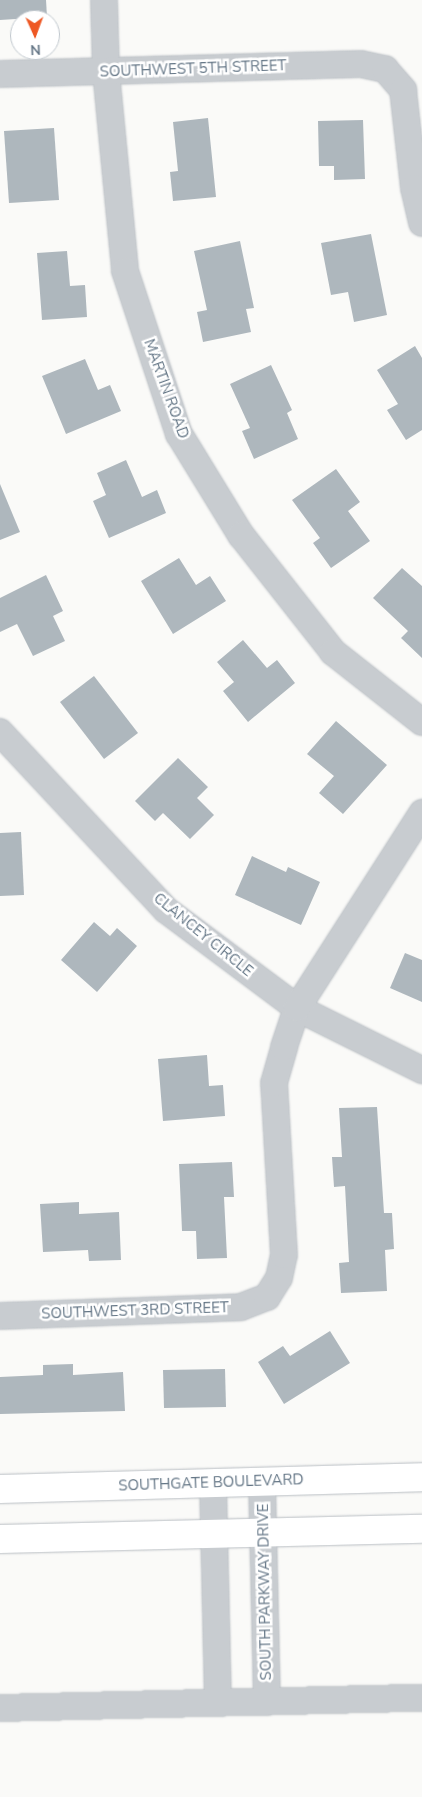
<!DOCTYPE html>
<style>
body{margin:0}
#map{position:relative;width:422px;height:1797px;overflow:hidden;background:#fafaf8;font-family:"Nunito Sans",sans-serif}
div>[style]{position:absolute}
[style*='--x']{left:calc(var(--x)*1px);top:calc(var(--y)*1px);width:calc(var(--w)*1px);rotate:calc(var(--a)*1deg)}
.building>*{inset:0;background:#aeb7bd}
.roads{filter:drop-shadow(0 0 1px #babfc4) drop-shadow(0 0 1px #babfc4)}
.street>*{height:26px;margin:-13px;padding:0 13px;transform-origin:13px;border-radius:13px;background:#c8ccd0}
.secondary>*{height:28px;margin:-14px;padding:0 14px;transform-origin:14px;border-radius:14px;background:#fff}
span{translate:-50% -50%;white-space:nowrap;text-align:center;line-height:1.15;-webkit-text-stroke:5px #fff;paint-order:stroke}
.street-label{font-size:15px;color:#637585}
.north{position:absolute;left:10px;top:10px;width:50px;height:50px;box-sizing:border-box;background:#fff;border:1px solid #c1c8ce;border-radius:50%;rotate:178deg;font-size:14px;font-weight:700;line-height:20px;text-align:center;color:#637585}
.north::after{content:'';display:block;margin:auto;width:18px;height:22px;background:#ee5824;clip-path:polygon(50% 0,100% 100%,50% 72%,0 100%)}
</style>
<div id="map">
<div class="building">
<i style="clip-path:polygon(0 0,46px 0,47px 17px,0 20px)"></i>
<i style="clip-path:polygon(208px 118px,216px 197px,173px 201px,170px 172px,178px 171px,173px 122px)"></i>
<i style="clip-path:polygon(363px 120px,365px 179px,334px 180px,334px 166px,319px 166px,318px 121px)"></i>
<i style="clip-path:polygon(54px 128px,59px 200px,9px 203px,4px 131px)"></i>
<i style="clip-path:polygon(371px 234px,387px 315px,354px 322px,348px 292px,331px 295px,321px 243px)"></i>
<i style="clip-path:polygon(240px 241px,254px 308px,246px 309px,251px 332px,203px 342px,197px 312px,207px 310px,194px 251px)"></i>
<i style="clip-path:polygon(67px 251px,70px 286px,85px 285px,87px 317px,42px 320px,37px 253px)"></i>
<i style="clip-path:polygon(415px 346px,422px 358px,422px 430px,406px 440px,387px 410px,398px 404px,377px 370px)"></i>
<i style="clip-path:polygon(85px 359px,98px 390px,110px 385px,121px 411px,66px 434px,42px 376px)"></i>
<i style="clip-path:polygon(271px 365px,292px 410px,287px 413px,298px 439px,254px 459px,242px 431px,250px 428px,230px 384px)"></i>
<i style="clip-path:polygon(126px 460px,142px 497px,157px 490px,166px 513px,109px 538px,93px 501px,106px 495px,97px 473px)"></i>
<i style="clip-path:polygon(336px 469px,360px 502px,348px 511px,370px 541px,331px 568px,313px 543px,320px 538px,292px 500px)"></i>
<i style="clip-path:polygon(0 484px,20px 532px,0 540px)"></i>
<i style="clip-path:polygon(179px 558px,196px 585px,210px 576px,226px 601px,173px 634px,141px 581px)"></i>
<i style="clip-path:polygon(402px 568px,422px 586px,422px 658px,401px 638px,408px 631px,373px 598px)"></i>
<i style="clip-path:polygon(46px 575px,63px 611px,53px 616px,65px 641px,33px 656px,17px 624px,0 632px,0 598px)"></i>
<i style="clip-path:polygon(243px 640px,267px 668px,277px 660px,295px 683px,248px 722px,223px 691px,234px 682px,217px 662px)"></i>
<i style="clip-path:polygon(94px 676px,138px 733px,104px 759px,60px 702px)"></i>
<i style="clip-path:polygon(336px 721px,387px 765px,343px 814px,319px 793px,334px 776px,307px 754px)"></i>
<i style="clip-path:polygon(178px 758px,208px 787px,197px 798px,214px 815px,190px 839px,163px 813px,155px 821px,135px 801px)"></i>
<i style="clip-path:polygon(21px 832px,24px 895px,0 896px,0 833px)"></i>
<i style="clip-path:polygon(252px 856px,286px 872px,288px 867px,320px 882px,301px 925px,235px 895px)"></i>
<i style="clip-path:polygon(94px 922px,110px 936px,117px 928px,137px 946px,97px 992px,61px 960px)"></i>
<i style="clip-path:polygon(405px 953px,422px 960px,422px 1002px,390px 988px)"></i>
<i style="clip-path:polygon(207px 1055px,209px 1086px,223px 1085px,225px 1116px,163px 1121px,158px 1059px)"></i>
<i style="clip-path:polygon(377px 1107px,384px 1213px,392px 1213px,394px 1249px,385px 1250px,387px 1291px,341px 1293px,339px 1263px,349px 1262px,345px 1186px,334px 1187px,332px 1157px,342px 1157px,339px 1108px)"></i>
<i style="clip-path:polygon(232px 1162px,234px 1197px,224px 1197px,227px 1258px,197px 1259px,196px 1231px,182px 1231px,179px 1164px)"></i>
<i style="clip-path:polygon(79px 1202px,79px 1214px,119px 1212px,121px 1260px,89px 1261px,88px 1250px,43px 1252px,40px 1204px)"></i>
<i style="clip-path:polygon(330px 1331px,350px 1363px,284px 1404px,258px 1362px,283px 1346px,290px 1356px)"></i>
<i style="clip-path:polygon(73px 1364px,73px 1375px,123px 1372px,125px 1411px,0 1414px,0 1377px,43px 1375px,43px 1365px)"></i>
<i style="clip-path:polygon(225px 1369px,226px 1407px,164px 1408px,163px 1370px)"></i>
</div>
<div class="roads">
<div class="street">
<i style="--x:104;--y:0;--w:72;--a:88.4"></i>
<i style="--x:106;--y:72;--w:200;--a:84.5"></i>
<i style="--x:125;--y:271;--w:172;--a:71.7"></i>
<i style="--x:179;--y:434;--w:119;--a:58.5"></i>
<i style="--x:241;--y:535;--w:149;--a:51.8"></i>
<i style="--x:333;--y:652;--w:113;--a:38.2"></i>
<i style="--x:0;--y:74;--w:361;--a:-1.6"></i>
<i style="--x:361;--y:64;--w:25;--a:12"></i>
<i style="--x:385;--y:69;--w:28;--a:49"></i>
<i style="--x:403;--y:90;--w:99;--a:83.6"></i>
<i style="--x:414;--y:188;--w:36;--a:77"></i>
<i style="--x:0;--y:732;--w:243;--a:47"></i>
<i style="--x:166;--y:910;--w:164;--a:36.8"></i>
<i style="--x:297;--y:1008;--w:140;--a:26.4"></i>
<i style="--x:0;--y:1316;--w:241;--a:-2.1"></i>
<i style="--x:241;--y:1307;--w:28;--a:-21"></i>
<i style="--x:267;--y:1297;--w:22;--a:-58"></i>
<i style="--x:279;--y:1278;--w:24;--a:-78"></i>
<i style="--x:284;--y:1255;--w:172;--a:-93.3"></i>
<i style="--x:274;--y:1083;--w:37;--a:-74"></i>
<i style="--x:284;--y:1047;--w:41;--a:-71.6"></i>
<i style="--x:297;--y:1008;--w:232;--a:-57.3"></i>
<i style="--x:262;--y:1482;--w:220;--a:88.7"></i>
<i style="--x:213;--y:1483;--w:220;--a:88.7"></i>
<i style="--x:0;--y:1708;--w:422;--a:-1.4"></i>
</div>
<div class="secondary">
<i style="--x:0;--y:1489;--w:422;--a:-1.6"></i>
<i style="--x:0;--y:1539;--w:422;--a:-1.4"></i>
</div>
</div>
<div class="street-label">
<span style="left:193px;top:69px;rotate:-2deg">SOUTHWEST 5TH STREET</span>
<span style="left:166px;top:389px;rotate:70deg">MARTIN ROAD</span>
<span style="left:203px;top:935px;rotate:39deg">CLANCEY CIRCLE</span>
<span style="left:135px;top:1311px;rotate:-2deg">SOUTHWEST 3RD STREET</span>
<span style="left:211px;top:1483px;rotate:-2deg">SOUTHGATE BOULEVARD</span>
<span style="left:265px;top:1592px;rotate:-91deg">SOUTH PARKWAY DRIVE</span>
</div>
<div class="north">N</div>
</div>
